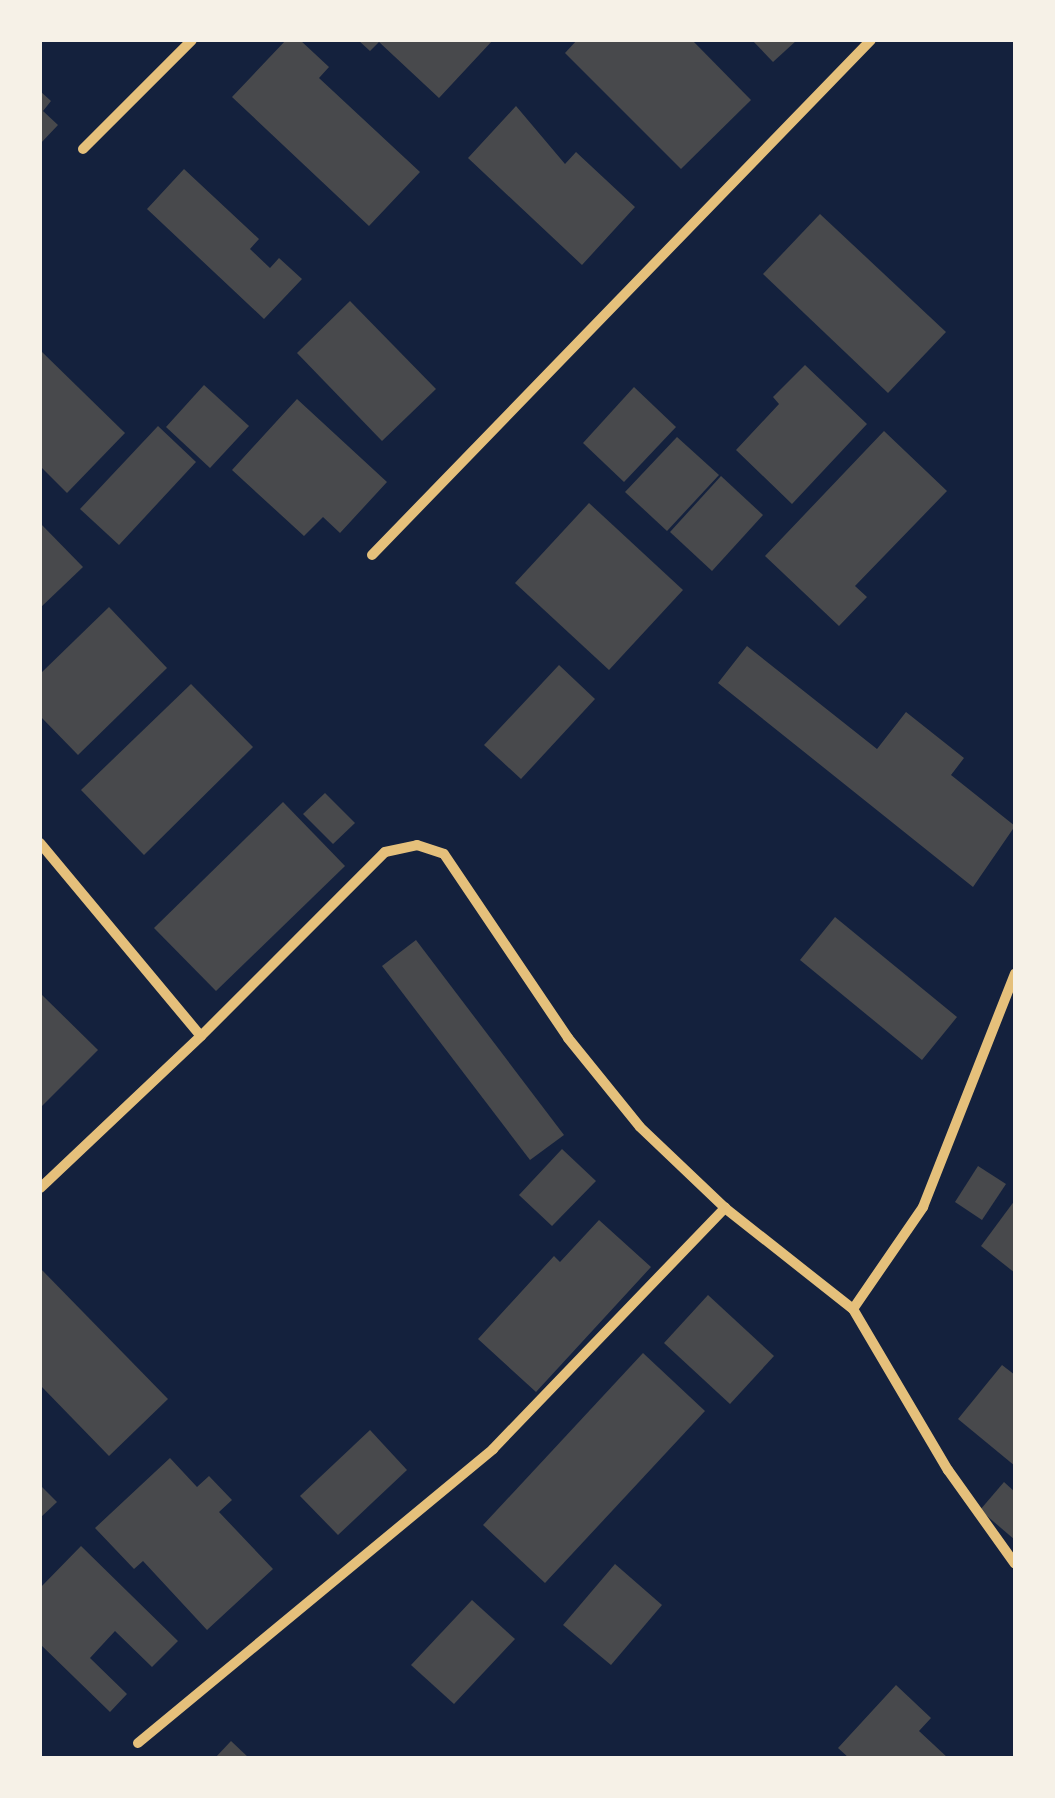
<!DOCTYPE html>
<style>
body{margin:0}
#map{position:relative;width:1055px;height:1798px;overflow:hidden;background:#14213d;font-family:Cabin,sans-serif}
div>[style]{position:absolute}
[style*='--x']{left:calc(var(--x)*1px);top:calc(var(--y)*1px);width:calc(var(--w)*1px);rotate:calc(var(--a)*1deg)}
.building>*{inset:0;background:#48494c}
.minor>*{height:10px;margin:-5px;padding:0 5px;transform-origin:5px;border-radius:5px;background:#e5c07b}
span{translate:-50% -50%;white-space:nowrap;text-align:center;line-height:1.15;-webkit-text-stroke:8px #f6f1e7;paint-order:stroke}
.frame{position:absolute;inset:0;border:42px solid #f6f1e7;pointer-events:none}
</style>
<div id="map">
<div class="building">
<i style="clip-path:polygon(286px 40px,300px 40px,329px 67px,319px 78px,420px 172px,369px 226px,232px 97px)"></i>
<i style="clip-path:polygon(358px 40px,493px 40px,439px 98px,379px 42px,370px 51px)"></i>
<i style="clip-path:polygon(577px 40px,692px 40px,751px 100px,681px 169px,565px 53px)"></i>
<i style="clip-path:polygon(752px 40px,797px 40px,773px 62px)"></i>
<i style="clip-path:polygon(40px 91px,51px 101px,43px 111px,58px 125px,40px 144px)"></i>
<i style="clip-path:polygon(516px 106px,565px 164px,576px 152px,635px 207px,582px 265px,468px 158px)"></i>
<i style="clip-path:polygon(184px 169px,259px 239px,250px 249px,270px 268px,279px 258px,302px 279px,264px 319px,147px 209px)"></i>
<i style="clip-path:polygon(820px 214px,946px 332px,888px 393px,763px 274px)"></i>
<i style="clip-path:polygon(350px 301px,436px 389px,382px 441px,297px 353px)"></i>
<i style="clip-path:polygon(40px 350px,125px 433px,67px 493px,40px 466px)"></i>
<i style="clip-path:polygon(805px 365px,867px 424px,792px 504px,736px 450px,779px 404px,773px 397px)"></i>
<i style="clip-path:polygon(204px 385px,249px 426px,210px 468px,166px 427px)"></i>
<i style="clip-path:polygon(634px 387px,676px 427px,624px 482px,583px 443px)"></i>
<i style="clip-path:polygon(297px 399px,387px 482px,340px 533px,323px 517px,304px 536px,232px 470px)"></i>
<i style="clip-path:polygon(158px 426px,196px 462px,119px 545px,80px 509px)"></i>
<i style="clip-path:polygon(884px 431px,947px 491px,855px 586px,867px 597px,839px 626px,765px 556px)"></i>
<i style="clip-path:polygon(677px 437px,719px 475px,667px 531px,625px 492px)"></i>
<i style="clip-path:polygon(721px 476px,763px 515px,712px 571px,670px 532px)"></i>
<i style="clip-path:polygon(589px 503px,683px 590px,609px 670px,515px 583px)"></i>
<i style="clip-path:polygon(40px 523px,83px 567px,40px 608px)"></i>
<i style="clip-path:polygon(109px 607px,167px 668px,78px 755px,40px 716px,40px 674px)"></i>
<i style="clip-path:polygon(747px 646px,877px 749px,906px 712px,964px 758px,951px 775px,1015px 826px,973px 887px,718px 683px)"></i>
<i style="clip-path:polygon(559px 665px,595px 699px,521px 779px,484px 745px)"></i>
<i style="clip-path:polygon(191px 684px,253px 747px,144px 855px,81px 790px)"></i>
<i style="clip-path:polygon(325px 793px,355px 823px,333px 844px,303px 814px)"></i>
<i style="clip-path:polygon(283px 802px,345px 866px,216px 991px,154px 928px)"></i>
<i style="clip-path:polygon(835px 917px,957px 1017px,922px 1060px,800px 960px)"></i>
<i style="clip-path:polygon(416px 940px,564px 1135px,530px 1160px,382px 966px)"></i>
<i style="clip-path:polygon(40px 993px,98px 1050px,40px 1108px)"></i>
<i style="clip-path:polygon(562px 1149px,596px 1181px,552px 1226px,519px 1195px)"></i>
<i style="clip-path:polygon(978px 1166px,1006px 1184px,982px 1220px,955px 1202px)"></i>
<i style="clip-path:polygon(1015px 1200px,1015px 1273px,981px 1246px)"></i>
<i style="clip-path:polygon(599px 1220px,651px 1267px,536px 1392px,478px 1339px,554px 1256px,560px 1262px)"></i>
<i style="clip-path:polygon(40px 1268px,168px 1399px,109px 1456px,40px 1385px)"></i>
<i style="clip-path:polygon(708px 1295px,774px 1356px,730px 1404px,664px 1343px)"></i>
<i style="clip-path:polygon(643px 1353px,705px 1411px,545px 1583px,483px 1525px)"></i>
<i style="clip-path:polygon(1002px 1365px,1015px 1375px,1015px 1466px,958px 1419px)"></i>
<i style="clip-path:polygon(370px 1430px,407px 1470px,338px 1535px,300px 1496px)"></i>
<i style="clip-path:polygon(170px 1458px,197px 1487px,209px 1476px,232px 1500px,219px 1512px,273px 1569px,207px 1630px,143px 1561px,134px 1569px,95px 1528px)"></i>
<i style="clip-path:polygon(1004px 1482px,1015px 1492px,1015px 1540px,980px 1510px)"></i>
<i style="clip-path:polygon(40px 1485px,57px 1502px,40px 1518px)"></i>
<i style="clip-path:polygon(81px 1546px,178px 1641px,152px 1667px,115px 1631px,90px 1658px,127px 1694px,110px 1712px,40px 1644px,40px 1588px)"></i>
<i style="clip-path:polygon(615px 1564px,662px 1605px,611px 1665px,563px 1625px)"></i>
<i style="clip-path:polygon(472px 1600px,515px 1639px,454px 1704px,411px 1665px)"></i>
<i style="clip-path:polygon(896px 1685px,931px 1718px,919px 1731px,948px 1758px,849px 1758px,838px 1748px)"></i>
<i style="clip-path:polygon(231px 1741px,249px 1758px,215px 1758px)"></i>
</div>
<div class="minor">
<i style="--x:83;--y:149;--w:154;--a:-45"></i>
<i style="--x:372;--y:555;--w:717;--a:-45.9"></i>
<i style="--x:40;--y:843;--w:251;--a:50.2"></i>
<i style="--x:201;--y:1036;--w:221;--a:136.6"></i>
<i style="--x:201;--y:1036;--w:260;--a:-45"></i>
<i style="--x:385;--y:852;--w:33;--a:-12"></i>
<i style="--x:417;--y:845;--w:28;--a:18"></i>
<i style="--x:444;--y:854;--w:222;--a:56"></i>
<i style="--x:568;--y:1038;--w:114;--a:51"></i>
<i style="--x:640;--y:1127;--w:117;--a:43.6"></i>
<i style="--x:725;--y:1208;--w:163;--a:38.3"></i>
<i style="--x:853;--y:1309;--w:187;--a:59.5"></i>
<i style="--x:948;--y:1470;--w:115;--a:54.5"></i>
<i style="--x:853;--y:1309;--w:124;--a:-55.5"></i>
<i style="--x:923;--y:1207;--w:251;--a:-68.5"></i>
<i style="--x:138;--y:1743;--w:461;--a:-39.6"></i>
<i style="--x:493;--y:1449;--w:335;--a:-46.1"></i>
</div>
<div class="frame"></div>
</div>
